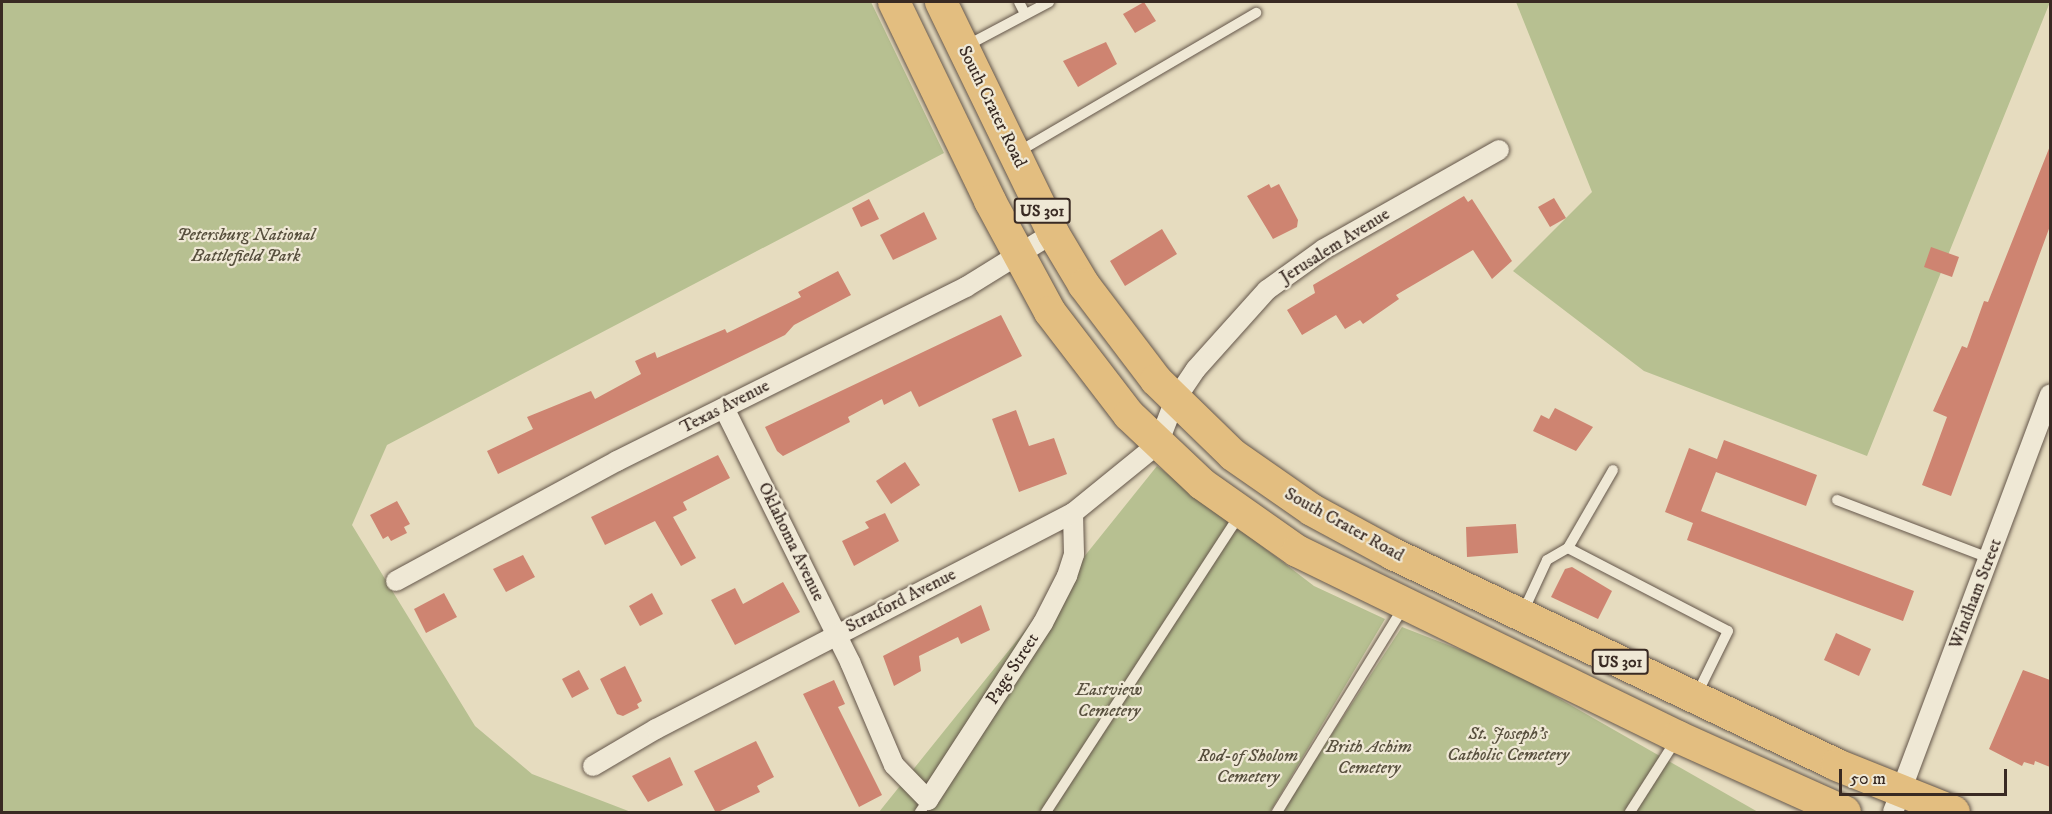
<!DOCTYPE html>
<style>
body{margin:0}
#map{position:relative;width:2052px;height:814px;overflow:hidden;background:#e6dcbf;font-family:"IM FELL DW Pica",serif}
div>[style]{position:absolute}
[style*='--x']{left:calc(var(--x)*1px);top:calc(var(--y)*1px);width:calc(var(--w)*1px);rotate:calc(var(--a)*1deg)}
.green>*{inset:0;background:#b7c091}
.building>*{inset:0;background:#ce8471}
.roads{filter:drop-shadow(0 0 2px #64564a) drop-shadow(0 0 2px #64564a)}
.lane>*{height:10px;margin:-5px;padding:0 5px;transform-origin:5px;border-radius:5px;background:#efe8d5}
.street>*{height:20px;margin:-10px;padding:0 10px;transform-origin:10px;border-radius:10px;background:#efe8d5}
.primary>*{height:32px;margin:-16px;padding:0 16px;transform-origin:16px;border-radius:16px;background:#e3be80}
span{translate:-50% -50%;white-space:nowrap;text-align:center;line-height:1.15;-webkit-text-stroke:4.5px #efe8d5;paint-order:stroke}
.shield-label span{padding:2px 4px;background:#efe8d5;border:2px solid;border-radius:4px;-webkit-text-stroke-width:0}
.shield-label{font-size:16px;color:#392a23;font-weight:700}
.street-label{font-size:18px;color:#392a23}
.park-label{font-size:18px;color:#58503e;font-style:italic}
.frame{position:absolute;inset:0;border:3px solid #392a23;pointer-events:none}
.scale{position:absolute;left:1839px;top:769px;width:168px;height:27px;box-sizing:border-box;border:3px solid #392a23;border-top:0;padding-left:8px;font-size:18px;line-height:21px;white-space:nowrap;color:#392a23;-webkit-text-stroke:4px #efe8d5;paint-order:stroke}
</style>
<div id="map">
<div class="green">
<i style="clip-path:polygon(2px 2px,871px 2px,944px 153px,387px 445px,352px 525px,475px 726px,532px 774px,631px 812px,2px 812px)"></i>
<i style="clip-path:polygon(1516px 2px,2050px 2px,1867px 456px,1644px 371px,1513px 271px,1592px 192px)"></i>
<i style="clip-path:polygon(1157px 466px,1314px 586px,1385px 619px,1270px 812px,879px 812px)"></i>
<i style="clip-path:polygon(1402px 627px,1502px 666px,1758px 812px,1281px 812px)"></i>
</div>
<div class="building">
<i style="clip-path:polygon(1144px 2px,1156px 21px,1135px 33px,1123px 14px)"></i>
<i style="clip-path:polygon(1106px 42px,1117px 64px,1078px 87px,1063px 61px)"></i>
<i style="clip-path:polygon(2050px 146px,2050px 226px,1951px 496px,1922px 485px,1947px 417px,1933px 411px,1962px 346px,1967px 348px,1984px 301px,1988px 302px)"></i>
<i style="clip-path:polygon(1269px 184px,1271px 188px,1279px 184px,1298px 220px,1297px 227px,1273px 239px,1247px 196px)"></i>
<i style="clip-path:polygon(1464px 196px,1468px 202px,1472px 199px,1512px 261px,1492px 279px,1473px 250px,1396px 295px,1399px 299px,1363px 324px,1360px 320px,1345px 329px,1336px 315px,1302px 335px,1287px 310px,1315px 293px,1313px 285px)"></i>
<i style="clip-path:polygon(1554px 198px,1566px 218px,1550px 227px,1538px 207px)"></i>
<i style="clip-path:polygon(869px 199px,879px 219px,861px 227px,852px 208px)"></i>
<i style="clip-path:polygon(924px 212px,937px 239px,893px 260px,880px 235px)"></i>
<i style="clip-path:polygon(1162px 229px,1177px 254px,1125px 286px,1110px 261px)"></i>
<i style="clip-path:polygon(1931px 247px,1959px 257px,1952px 277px,1924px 267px)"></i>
<i style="clip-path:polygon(838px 271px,851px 295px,794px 325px,785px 335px,498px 474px,487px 451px,533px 429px,527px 417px,591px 391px,595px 399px,641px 374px,635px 361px,655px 352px,657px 358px,725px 329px,727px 333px,801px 297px,798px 292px)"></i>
<i style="clip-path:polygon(1001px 315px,1022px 356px,919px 407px,911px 391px,884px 405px,882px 399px,848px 417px,850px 422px,783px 456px,777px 451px,765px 427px)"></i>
<i style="clip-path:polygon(1555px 408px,1593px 427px,1576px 451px,1533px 431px,1541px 415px,1549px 419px)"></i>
<i style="clip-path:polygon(1016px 410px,1029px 446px,1054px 438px,1067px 474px,1019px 492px,992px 419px)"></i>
<i style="clip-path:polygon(1724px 440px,1817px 475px,1806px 506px,1716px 472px,1701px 511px,1914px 591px,1903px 621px,1687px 540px,1693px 523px,1665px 512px,1689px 448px,1717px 459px)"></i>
<i style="clip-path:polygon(718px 455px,730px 478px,683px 502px,687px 510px,673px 517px,696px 558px,681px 566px,655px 521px,605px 545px,591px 517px)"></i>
<i style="clip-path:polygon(905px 462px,920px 485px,891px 504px,876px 481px)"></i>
<i style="clip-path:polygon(397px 501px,410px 524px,404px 527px,407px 533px,391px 541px,388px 536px,383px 539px,370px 515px)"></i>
<i style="clip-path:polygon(885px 513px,899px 541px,854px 566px,842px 541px,869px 528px,865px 522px)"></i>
<i style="clip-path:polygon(1516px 524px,1518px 553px,1467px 557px,1466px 527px)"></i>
<i style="clip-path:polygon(523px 555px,535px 577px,506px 592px,493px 569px)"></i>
<i style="clip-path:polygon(1572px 567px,1612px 591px,1598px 619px,1551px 597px,1565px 569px)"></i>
<i style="clip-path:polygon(783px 582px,800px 612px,735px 645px,711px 600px,735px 588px,743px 604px)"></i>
<i style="clip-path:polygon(444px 593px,457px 617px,426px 633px,414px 609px)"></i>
<i style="clip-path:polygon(652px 593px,663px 614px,640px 626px,629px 606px)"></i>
<i style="clip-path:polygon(981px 605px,990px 630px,961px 644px,958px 637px,919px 656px,921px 671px,894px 686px,883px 656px)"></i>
<i style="clip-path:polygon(1836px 633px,1871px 649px,1859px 676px,1824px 660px)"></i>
<i style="clip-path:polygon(625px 666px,642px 701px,637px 704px,639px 708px,623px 716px,617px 714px,600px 679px)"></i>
<i style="clip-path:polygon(579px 670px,589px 689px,572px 698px,562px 679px)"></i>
<i style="clip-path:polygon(2023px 670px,2050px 680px,2050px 767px,2035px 761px,2034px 765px,2024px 762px,2022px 766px,1989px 749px)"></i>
<i style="clip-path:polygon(834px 680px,845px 704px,838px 707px,882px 795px,859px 807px,803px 694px)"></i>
<i style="clip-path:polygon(756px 741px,774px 777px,757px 786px,760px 792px,716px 813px,694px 771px)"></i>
<i style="clip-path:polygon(670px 757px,683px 785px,648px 802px,632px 776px)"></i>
</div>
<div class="roads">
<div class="lane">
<i style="--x:1019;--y:2;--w:13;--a:63"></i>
<i style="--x:966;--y:46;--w:94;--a:-27.9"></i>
<i style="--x:1018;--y:152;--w:276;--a:-30.3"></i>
<i style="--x:1837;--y:500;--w:163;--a:20.9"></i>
<i style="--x:1568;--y:548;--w:180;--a:27.4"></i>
<i style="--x:1728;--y:631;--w:72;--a:116.2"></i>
<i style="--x:1523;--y:612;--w:57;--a:-65.2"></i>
<i style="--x:1547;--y:560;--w:24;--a:-30"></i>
<i style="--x:1568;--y:548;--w:90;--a:-60"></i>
<i style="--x:920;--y:812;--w:14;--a:-56"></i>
<i style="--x:1046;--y:812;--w:356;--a:-56.9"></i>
<i style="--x:1277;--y:812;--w:243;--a:-58.3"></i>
<i style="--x:1630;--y:812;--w:85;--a:-57.4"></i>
</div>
<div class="street">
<i style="--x:724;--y:408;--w:284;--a:63.6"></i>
<i style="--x:850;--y:662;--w:112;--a:66.9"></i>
<i style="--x:894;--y:765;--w:49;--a:45.8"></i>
<i style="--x:928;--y:800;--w:211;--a:-57"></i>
<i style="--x:1043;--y:623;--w:53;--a:-62.9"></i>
<i style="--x:1067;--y:576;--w:23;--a:-72"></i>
<i style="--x:1074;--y:554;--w:41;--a:-91.4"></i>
<i style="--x:396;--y:581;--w:251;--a:-28.5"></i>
<i style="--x:617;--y:461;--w:390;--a:-26.5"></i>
<i style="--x:966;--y:287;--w:102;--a:-31.8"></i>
<i style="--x:593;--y:766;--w:73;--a:-30.4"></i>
<i style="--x:656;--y:729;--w:470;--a:-27.4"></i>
<i style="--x:1073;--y:513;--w:109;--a:-39.1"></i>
<i style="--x:1158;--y:444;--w:47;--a:-68.9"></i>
<i style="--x:1175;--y:400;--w:37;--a:-56"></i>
<i style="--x:1196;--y:369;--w:106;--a:-48.1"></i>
<i style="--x:1267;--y:290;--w:70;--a:-35.7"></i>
<i style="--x:1324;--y:249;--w:201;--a:-29.5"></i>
<i style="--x:1893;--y:812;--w:446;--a:-69.4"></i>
</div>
<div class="primary">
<i style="--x:894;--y:2;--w:221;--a:64.2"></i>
<i style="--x:990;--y:201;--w:126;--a:61.6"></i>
<i style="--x:1050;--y:312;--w:130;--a:52.5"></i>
<i style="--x:1129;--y:415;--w:100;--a:43.4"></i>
<i style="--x:1202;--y:484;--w:116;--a:35.2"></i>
<i style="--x:1297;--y:551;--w:424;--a:26"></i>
<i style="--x:1678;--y:737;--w:183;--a:24.2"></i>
<i style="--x:941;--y:2;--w:257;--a:64.1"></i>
<i style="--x:1053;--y:233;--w:61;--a:59.2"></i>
<i style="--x:1084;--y:285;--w:119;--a:52.8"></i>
<i style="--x:1156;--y:380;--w:107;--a:44.2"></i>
<i style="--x:1233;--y:455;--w:96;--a:34.8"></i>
<i style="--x:1312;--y:510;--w:92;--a:28.5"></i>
<i style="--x:1393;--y:554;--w:492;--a:25.4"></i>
<i style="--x:1837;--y:765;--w:126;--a:21.9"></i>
</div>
</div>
<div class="shield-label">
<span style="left:1042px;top:211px">US 301</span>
<span style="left:1620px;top:662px">US 301</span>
</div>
<div class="street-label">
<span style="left:992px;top:107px;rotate:64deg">South Crater Road</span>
<span style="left:1335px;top:246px;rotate:-32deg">Jerusalem Avenue</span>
<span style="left:725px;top:407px;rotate:-27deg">Texas Avenue</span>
<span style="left:1344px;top:525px;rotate:29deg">South Crater Road</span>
<span style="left:791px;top:542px;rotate:64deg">Oklahoma Avenue</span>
<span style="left:1976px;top:594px;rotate:-69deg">Windham Street</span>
<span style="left:901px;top:601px;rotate:-27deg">Stratford Avenue</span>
<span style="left:1013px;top:669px;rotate:-57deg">Page Street</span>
</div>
<div class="park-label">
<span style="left:246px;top:246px">Petersburg National<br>Battlefield Park</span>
<span style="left:1109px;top:701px">Eastview<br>Cemetery</span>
<span style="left:1508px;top:745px">St. Joseph's<br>Catholic Cemetery</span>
<span style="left:1369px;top:758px">Brith Achim<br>Cemetery</span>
<span style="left:1248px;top:767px">Rod-of Sholom<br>Cemetery</span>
</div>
<div class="frame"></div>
<div class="scale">50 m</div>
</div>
